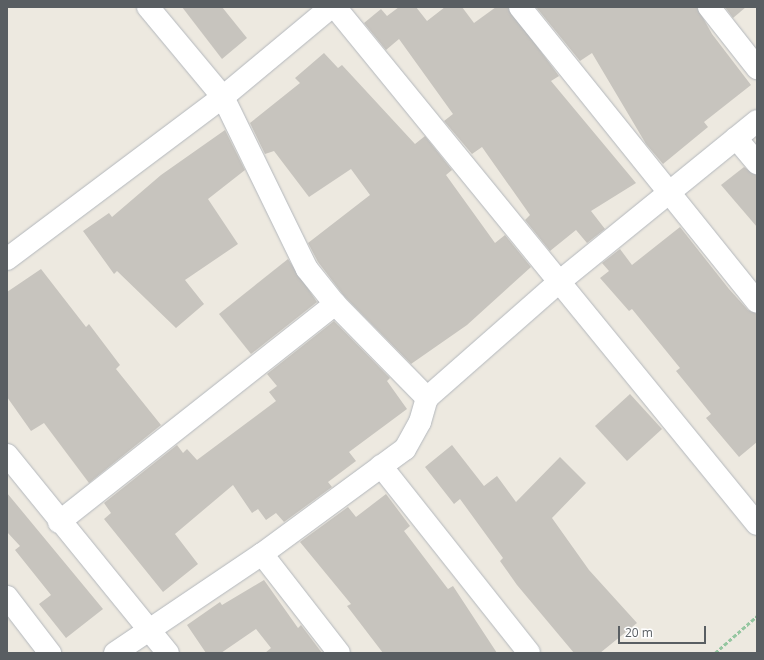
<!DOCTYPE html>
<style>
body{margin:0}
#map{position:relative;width:764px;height:660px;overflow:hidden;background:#ede9e0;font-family:"Open Sans",sans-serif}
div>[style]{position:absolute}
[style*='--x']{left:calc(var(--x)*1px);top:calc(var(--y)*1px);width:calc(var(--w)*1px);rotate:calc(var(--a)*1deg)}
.building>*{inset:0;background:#c7c4be}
.path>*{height:2.5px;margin-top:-1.25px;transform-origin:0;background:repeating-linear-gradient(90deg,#95c6a0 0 4px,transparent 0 6px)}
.roads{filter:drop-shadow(0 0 1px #b3b7bc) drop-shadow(0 0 1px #b3b7bc)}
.minor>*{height:22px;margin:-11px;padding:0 11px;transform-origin:11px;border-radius:11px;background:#fff}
span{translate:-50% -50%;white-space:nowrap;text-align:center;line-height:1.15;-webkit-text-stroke:3.5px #fff;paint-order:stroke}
.frame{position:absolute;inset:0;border:8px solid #595e62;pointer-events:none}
.scale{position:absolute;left:618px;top:626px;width:88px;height:18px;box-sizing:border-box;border:2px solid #595e62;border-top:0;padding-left:5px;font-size:12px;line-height:14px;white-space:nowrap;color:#595e62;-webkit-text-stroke:3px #fff;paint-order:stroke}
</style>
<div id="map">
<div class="building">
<i style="clip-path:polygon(182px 7px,222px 7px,247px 38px,222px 59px)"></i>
<i style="clip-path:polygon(399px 7px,416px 7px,427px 21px,445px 7px,462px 7px,474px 23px,496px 7px,508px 7px,559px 76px,551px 81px,636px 183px,591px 211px,605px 229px,587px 243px,576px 230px,550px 251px,525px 220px,530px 215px,482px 147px,472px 154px,444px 121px,453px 114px,399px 39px,386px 50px,364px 23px,381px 9px,387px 16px)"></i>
<i style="clip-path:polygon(536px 7px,697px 7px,712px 34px,751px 85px,704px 122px,708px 127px,663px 164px,646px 144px,592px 53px,580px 61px)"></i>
<i style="clip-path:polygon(725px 7px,746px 7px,733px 18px)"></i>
<i style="clip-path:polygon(324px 53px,338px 68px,342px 65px,415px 144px,425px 136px,452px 170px,446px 175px,495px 243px,505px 235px,531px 267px,467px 325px,411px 364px,344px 296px,318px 262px,308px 243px,370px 195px,351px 169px,309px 197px,274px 151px,265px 154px,250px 123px,300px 83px,295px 78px)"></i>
<i style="clip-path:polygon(225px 130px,245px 170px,208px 199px,238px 244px,185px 280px,204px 304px,176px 328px,117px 271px,114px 274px,83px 231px,109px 213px,112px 217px,161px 175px)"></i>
<i style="clip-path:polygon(744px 167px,757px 176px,757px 227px,721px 185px)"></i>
<i style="clip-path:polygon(680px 227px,729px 289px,748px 310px,757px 314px,757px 442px,739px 457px,706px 418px,711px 414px,676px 371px,680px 368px,632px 309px,629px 311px,600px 278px,609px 271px,602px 263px,620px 249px,632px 265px)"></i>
<i style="clip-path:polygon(288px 259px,317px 302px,251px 354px,219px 314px)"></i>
<i style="clip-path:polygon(41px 269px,86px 327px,89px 324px,120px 365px,116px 369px,161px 425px,89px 483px,44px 423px,31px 431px,7px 397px,7px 292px)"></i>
<i style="clip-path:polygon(334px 321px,390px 378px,387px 381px,407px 409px,349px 452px,356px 461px,328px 482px,332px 487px,284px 522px,276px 513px,266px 520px,258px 509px,252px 513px,233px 485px,175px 534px,198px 564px,163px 592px,104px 519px,111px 513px,104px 503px,177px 445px,183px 453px,187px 449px,197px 460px,276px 401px,269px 392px,277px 386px,267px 374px)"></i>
<i style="clip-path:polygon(630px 394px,662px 429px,627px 461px,595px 426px)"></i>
<i style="clip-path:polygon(452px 445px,484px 486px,497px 476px,516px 502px,560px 457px,586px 483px,552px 518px,589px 570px,637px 623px,600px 653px,574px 653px,517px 585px,500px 561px,503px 558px,460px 499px,454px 504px,425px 467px)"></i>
<i style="clip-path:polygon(7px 493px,103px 609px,66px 638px,39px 604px,51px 595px,15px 550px,20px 546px,7px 532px)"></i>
<i style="clip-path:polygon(386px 494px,410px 526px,404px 531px,448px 589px,453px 586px,497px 653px,383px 653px,347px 606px,351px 604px,300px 542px,348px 507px,356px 517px)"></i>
<i style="clip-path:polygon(264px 580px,298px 628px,301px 625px,322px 653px,265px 653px,271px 648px,256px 629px,221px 653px,206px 653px,187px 625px,220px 602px,222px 605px)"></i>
</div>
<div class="path">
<i style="--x:715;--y:653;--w:56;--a:-41.4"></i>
</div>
<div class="roads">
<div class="minor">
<i style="--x:148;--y:7;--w:117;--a:50.2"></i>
<i style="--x:223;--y:97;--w:191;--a:64"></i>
<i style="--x:307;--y:269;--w:45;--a:51.3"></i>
<i style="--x:335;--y:304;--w:132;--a:45.6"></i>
<i style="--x:335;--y:7;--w:667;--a:50.78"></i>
<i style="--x:520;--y:7;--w:378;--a:51.2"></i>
<i style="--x:709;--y:7;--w:78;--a:51.8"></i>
<i style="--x:736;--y:138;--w:33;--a:50"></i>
<i style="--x:7;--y:259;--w:270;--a:-36.9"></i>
<i style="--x:223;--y:97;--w:141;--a:-39.8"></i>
<i style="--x:7;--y:455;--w:255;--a:50.9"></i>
<i style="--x:381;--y:466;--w:238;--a:51.6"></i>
<i style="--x:59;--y:522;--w:352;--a:-38.3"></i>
<i style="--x:262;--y:554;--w:125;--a:52.1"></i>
<i style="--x:7;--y:597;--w:71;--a:52.5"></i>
<i style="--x:115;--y:653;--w:177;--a:-34"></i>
<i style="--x:262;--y:554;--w:177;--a:-36.3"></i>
<i style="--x:405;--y:449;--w:31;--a:-61"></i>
<i style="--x:420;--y:422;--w:25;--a:-74"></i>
<i style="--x:427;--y:398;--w:176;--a:-41.3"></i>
<i style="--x:559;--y:282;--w:255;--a:-39.1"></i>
</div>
</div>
<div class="frame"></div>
<div class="scale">20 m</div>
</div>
